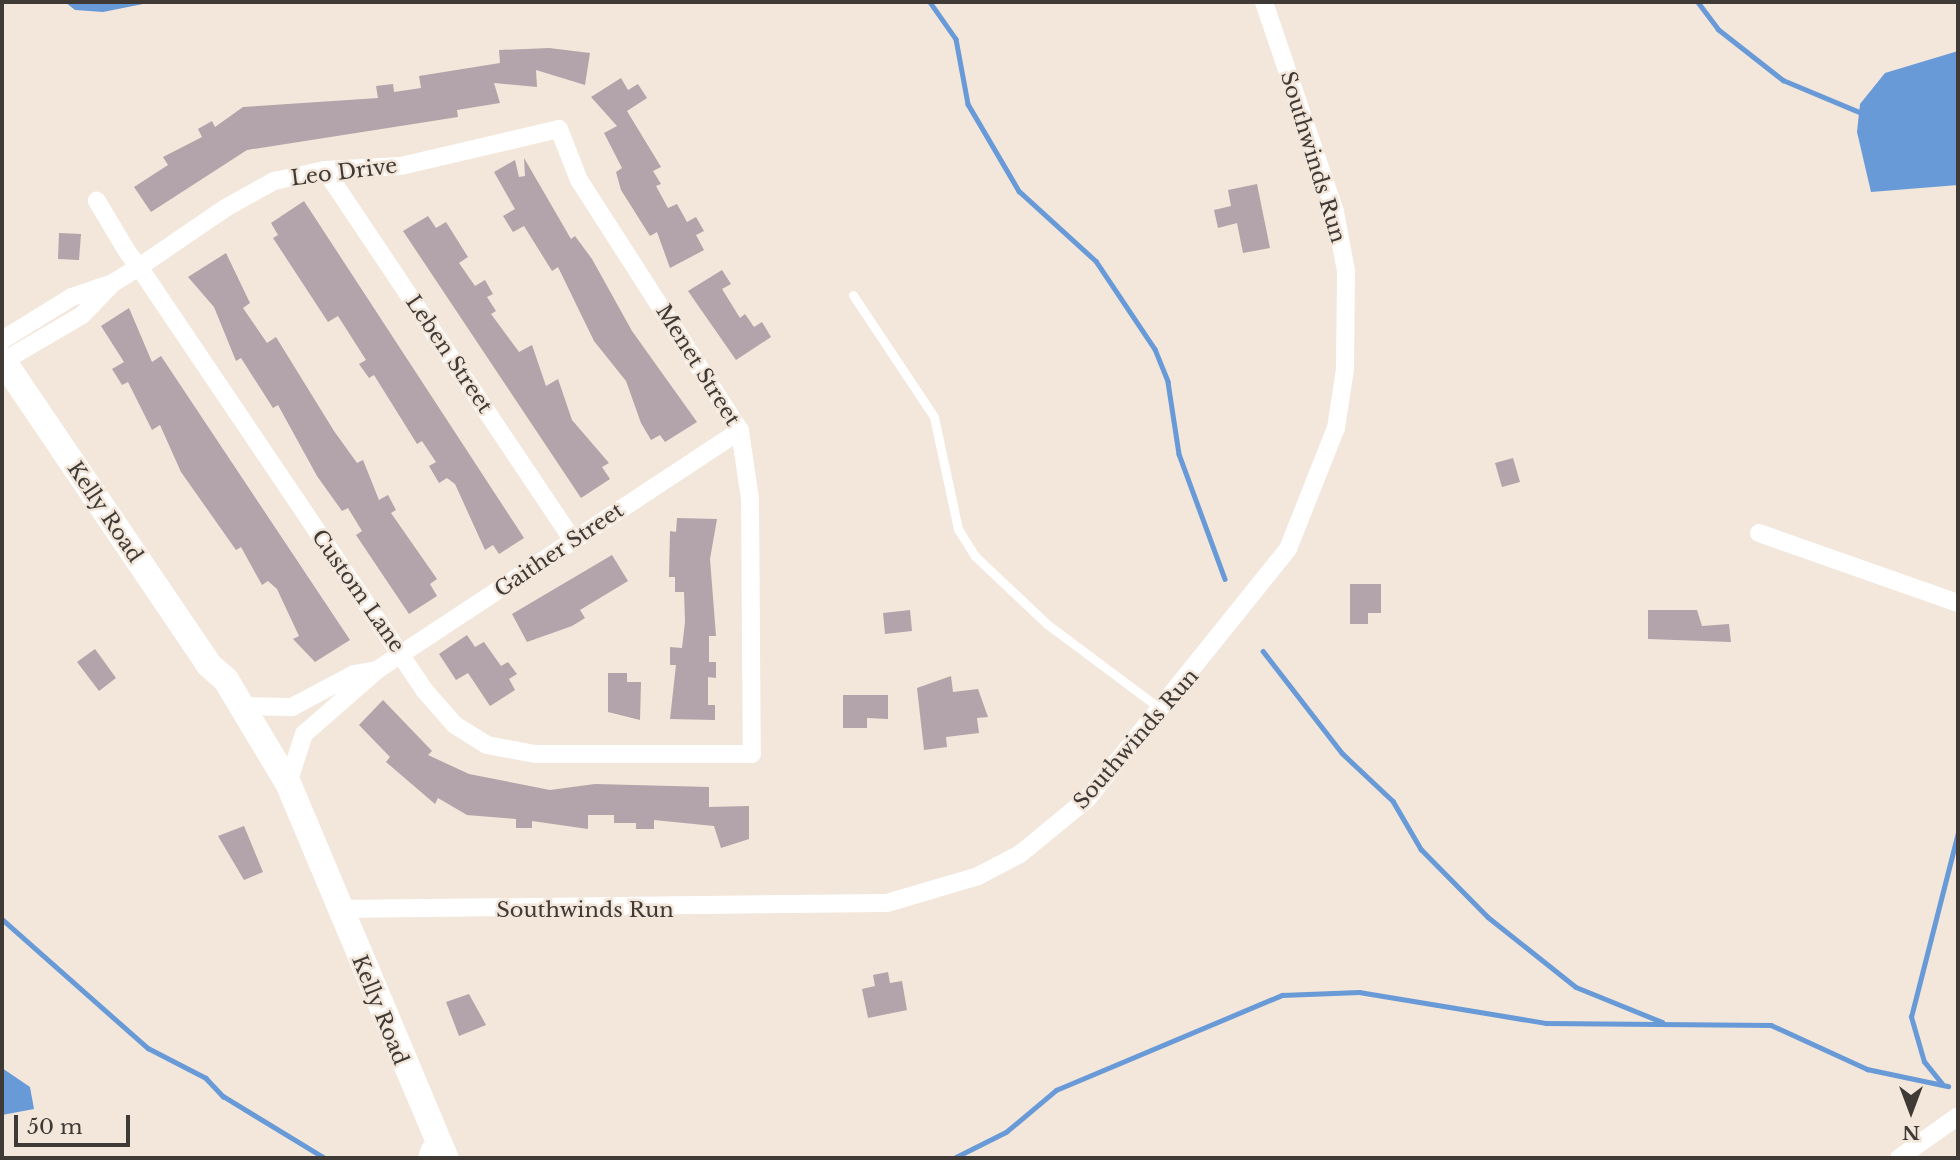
<!DOCTYPE html>
<style>
body{margin:0}
#map{position:relative;width:1960px;height:1160px;overflow:hidden;background:#f3e6da;font-family:"Libre Baskerville",serif}
div>[style]{position:absolute}
[style*='--x']{left:calc(var(--x)*1px);top:calc(var(--y)*1px);width:calc(var(--w)*1px);rotate:calc(var(--a)*1deg)}
.water>*{inset:0;background:#689ad8}
.stream>*{height:4.5px;margin:-2.25px;padding:0 2.25px;transform-origin:2.25px;border-radius:2.25px;background:#689ad8}
.building>*{inset:0;background:#b3a3aa}
.lane>*{height:9px;margin:-4.5px;padding:0 4.5px;transform-origin:4.5px;border-radius:4.5px;background:#fff}
.street>*{height:18px;margin:-9px;padding:0 9px;transform-origin:9px;border-radius:9px;background:#fff}
.secondary>*{height:26px;margin:-13px;padding:0 13px;transform-origin:13px;border-radius:13px;background:#fff}
span{translate:-50% -50%;white-space:nowrap;text-align:center;line-height:1.15;-webkit-text-stroke:5px #f3e6da;paint-order:stroke}
.street-label{font-size:21px;color:#3f3a35}
.frame{position:absolute;inset:0;border:4px solid #3f3a35;pointer-events:none}
.north{position:absolute;left:1876px;top:1076px;width:70px;height:70px;-webkit-text-stroke:5px #f3e6da;paint-order:stroke;rotate:180deg;font-size:19px;font-weight:700;line-height:28px;text-align:center;color:#3f3a35}
.north::after{content:'';display:block;margin:auto;width:24px;height:32px;background:#3f3a35;clip-path:polygon(50% 0,100% 100%,50% 72%,0 100%)}
.scale{position:absolute;left:14px;top:1115px;width:116px;height:32px;box-sizing:border-box;border:4px solid #3f3a35;border-top:0;padding-left:9px;font-size:21px;line-height:24px;white-space:nowrap;color:#3f3a35;-webkit-text-stroke:5px #f3e6da;paint-order:stroke}
</style>
<div id="map">
<div class="water">
<i style="clip-path:polygon(65px 2px,153px 2px,103px 12px,75px 10px)"></i>
<i style="clip-path:polygon(1958px 51px,1958px 185px,1871px 192px,1857px 132px,1860px 104px,1885px 73px)"></i>
<i style="clip-path:polygon(2px 1068px,30px 1087px,34px 1109px,2px 1115px)"></i>
</div>
<div class="stream">
<i style="--x:930;--y:2;--w:45;--a:54.9"></i>
<i style="--x:956;--y:39;--w:66;--a:79.5"></i>
<i style="--x:968;--y:104;--w:101;--a:59.6"></i>
<i style="--x:1019;--y:191;--w:104;--a:42.3"></i>
<i style="--x:1096;--y:261;--w:106;--a:56.2"></i>
<i style="--x:1155;--y:349;--w:35;--a:68"></i>
<i style="--x:1168;--y:382;--w:73;--a:81.3"></i>
<i style="--x:1179;--y:454;--w:133;--a:69.8"></i>
<i style="--x:1698;--y:2;--w:34;--a:53"></i>
<i style="--x:1718;--y:29;--w:83;--a:38.1"></i>
<i style="--x:1783;--y:80;--w:86;--a:22.7"></i>
<i style="--x:1263;--y:651;--w:129;--a:52.2"></i>
<i style="--x:1342;--y:753;--w:70;--a:43.3"></i>
<i style="--x:1393;--y:801;--w:56;--a:59.7"></i>
<i style="--x:1421;--y:849;--w:95;--a:45.4"></i>
<i style="--x:1488;--y:917;--w:112;--a:38.5"></i>
<i style="--x:1576;--y:987;--w:93;--a:22.1"></i>
<i style="--x:2;--y:919;--w:195;--a:41.5"></i>
<i style="--x:148;--y:1048;--w:65;--a:27.3"></i>
<i style="--x:206;--y:1078;--w:25;--a:47"></i>
<i style="--x:223;--y:1096;--w:119;--a:31.3"></i>
<i style="--x:1942;--y:1084;--w:28;--a:-129"></i>
<i style="--x:1924;--y:1062;--w:47;--a:-106.1"></i>
<i style="--x:1911;--y:1017;--w:190;--a:-75.7"></i>
<i style="--x:954;--y:1158;--w:58;--a:-26.6"></i>
<i style="--x:1006;--y:1132;--w:65;--a:-40"></i>
<i style="--x:1056;--y:1090;--w:245;--a:-22.8"></i>
<i style="--x:1282;--y:995;--w:77;--a:-2.2"></i>
<i style="--x:1359;--y:992;--w:190;--a:9.4"></i>
<i style="--x:1546;--y:1023;--w:225;--a:0.5"></i>
<i style="--x:1771;--y:1025;--w:106;--a:24.6"></i>
<i style="--x:1867;--y:1069;--w:83;--a:11.9"></i>
</div>
<div class="building">
<i style="clip-path:polygon(549px 48px,590px 53px,585px 85px,536px 70px,537px 87px,494px 83px,500px 103px,457px 110px,458px 117px,247px 150px,151px 212px,134px 187px,168px 165px,163px 157px,202px 137px,198px 129px,212px 121px,215px 127px,243px 107px,378px 98px,376px 86px,393px 84px,394px 92px,421px 88px,419px 76px,500px 63px,499px 50px)"></i>
<i style="clip-path:polygon(621px 78px,628px 90px,638px 84px,647px 98px,627px 111px,661px 167px,653px 171px,661px 184px,656px 186px,668px 208px,677px 204px,687px 222px,696px 217px,704px 231px,696px 235px,704px 250px,670px 268px,657px 232px,650px 236px,621px 190px,616px 172px,622px 168px,604px 133px,617px 126px,591px 97px)"></i>
<i style="clip-path:polygon(524px 158px,571px 239px,575px 236px,592px 259px,632px 331px,697px 422px,665px 442px,660px 435px,651px 440px,641px 423px,626px 381px,594px 341px,558px 267px,552px 271px,524px 226px,513px 232px,503px 216px,515px 209px,494px 172px,515px 160px,519px 177px,525px 176px)"></i>
<i style="clip-path:polygon(1257px 184px,1270px 248px,1243px 253px,1237px 223px,1218px 228px,1214px 210px,1231px 206px,1228px 190px)"></i>
<i style="clip-path:polygon(304px 201px,524px 538px,499px 554px,493px 545px,485px 550px,455px 484px,447px 478px,439px 483px,429px 466px,436px 462px,422px 441px,417px 444px,374px 375px,369px 378px,359px 364px,366px 360px,338px 316px,328px 322px,273px 238px,278px 235px,271px 223px)"></i>
<i style="clip-path:polygon(428px 216px,436px 228px,446px 222px,468px 257px,459px 263px,475px 286px,485px 280px,493px 294px,487px 297px,496px 311px,491px 314px,519px 352px,532px 345px,546px 386px,558px 379px,572px 420px,609px 463px,602px 467px,610px 479px,581px 498px,403px 231px)"></i>
<i style="clip-path:polygon(59px 233px,81px 234px,79px 260px,58px 259px)"></i>
<i style="clip-path:polygon(226px 253px,250px 303px,243px 308px,267px 343px,276px 337px,334px 431px,357px 463px,363px 460px,379px 500px,388px 495px,396px 510px,391px 513px,437px 579px,430px 584px,437px 596px,409px 614px,356px 535px,362px 531px,348px 508px,342px 511px,317px 476px,278px 405px,273px 408px,241px 358px,236px 361px,214px 307px,188px 277px)"></i>
<i style="clip-path:polygon(722px 270px,731px 284px,722px 289px,740px 318px,745px 314px,754px 327px,762px 322px,771px 337px,736px 360px,688px 291px)"></i>
<i style="clip-path:polygon(129px 308px,152px 362px,161px 356px,350px 640px,315px 662px,293px 639px,299px 636px,277px 589px,268px 581px,262px 585px,241px 547px,236px 550px,181px 472px,160px 425px,152px 430px,128px 382px,122px 385px,112px 369px,124px 362px,101px 326px)"></i>
<i style="clip-path:polygon(1513px 458px,1520px 482px,1502px 487px,1495px 463px)"></i>
<i style="clip-path:polygon(677px 518px,717px 519px,710px 559px,716px 636px,709px 636px,709px 662px,716px 662px,716px 678px,708px 677px,708px 705px,715px 705px,715px 720px,670px 719px,676px 665px,670px 665px,670px 647px,682px 648px,685px 622px,684px 592px,675px 592px,675px 577px,669px 577px,670px 531px,676px 532px)"></i>
<i style="clip-path:polygon(612px 555px,628px 581px,580px 610px,585px 618px,572px 626px,527px 642px,512px 614px)"></i>
<i style="clip-path:polygon(1350px 584px,1381px 584px,1381px 613px,1368px 613px,1368px 624px,1350px 624px)"></i>
<i style="clip-path:polygon(910px 610px,912px 631px,885px 634px,883px 613px)"></i>
<i style="clip-path:polygon(1648px 610px,1697px 610px,1702px 626px,1729px 624px,1731px 642px,1648px 639px)"></i>
<i style="clip-path:polygon(467px 635px,475px 647px,484px 642px,501px 666px,508px 662px,517px 674px,509px 679px,515px 690px,490px 706px,468px 673px,456px 680px,439px 654px)"></i>
<i style="clip-path:polygon(95px 649px,116px 678px,99px 691px,77px 662px)"></i>
<i style="clip-path:polygon(608px 673px,627px 673px,627px 682px,641px 682px,640px 720px,608px 712px)"></i>
<i style="clip-path:polygon(951px 676px,953px 692px,978px 689px,988px 717px,977px 718px,979px 733px,946px 737px,947px 747px,924px 750px,917px 688px)"></i>
<i style="clip-path:polygon(843px 695px,888px 695px,888px 719px,867px 718px,867px 728px,843px 728px)"></i>
<i style="clip-path:polygon(383px 700px,432px 751px,428px 755px,469px 774px,550px 790px,595px 784px,709px 787px,709px 807px,749px 806px,749px 839px,721px 848px,714px 826px,654px 820px,654px 829px,636px 829px,636px 823px,614px 823px,614px 815px,588px 815px,588px 829px,532px 821px,532px 828px,516px 828px,516px 819px,467px 815px,438px 798px,435px 804px,386px 762px,390px 757px,359px 725px)"></i>
<i style="clip-path:polygon(244px 826px,263px 872px,244px 880px,218px 836px)"></i>
<i style="clip-path:polygon(888px 972px,890px 983px,902px 981px,907px 1010px,868px 1018px,862px 989px,875px 986px,873px 975px)"></i>
<i style="clip-path:polygon(469px 994px,486px 1025px,459px 1036px,446px 1002px)"></i>
</div>
<div class="lane">
<i style="--x:853;--y:295;--w:146;--a:56.4"></i>
<i style="--x:934;--y:417;--w:115;--a:77.9"></i>
<i style="--x:958;--y:529;--w:32;--a:58"></i>
<i style="--x:975;--y:556;--w:99;--a:43.4"></i>
<i style="--x:1047;--y:624;--w:144;--a:36.8"></i>
</div>
<div class="street">
<i style="--x:325;--y:170;--w:444;--a:56.2"></i>
<i style="--x:2;--y:340;--w:82;--a:-31.6"></i>
<i style="--x:72;--y:297;--w:43;--a:-18.9"></i>
<i style="--x:113;--y:283;--w:31;--a:-32"></i>
<i style="--x:139;--y:267;--w:107;--a:-34.3"></i>
<i style="--x:227;--y:207;--w:54;--a:-29"></i>
<i style="--x:274;--y:181;--w:52;--a:-12.2"></i>
<i style="--x:325;--y:170;--w:76;--a:-3"></i>
<i style="--x:401;--y:166;--w:162;--a:-13.2"></i>
<i style="--x:559;--y:129;--w:55;--a:68.6"></i>
<i style="--x:579;--y:180;--w:298;--a:57.3"></i>
<i style="--x:740;--y:431;--w:69;--a:81.6"></i>
<i style="--x:750;--y:499;--w:255;--a:89.6"></i>
<i style="--x:752;--y:754;--w:217;--a:180"></i>
<i style="--x:535;--y:754;--w:49;--a:-169.4"></i>
<i style="--x:487;--y:745;--w:39;--a:-148"></i>
<i style="--x:454;--y:724;--w:44;--a:-131.3"></i>
<i style="--x:425;--y:691;--w:511;--a:-124"></i>
<i style="--x:139;--y:267;--w:18;--a:-128"></i>
<i style="--x:128;--y:253;--w:61;--a:-120.8"></i>
<i style="--x:2;--y:362;--w:93;--a:-30.4"></i>
<i style="--x:82;--y:315;--w:45;--a:-45.9"></i>
<i style="--x:1759;--y:533;--w:211;--a:19.4"></i>
<i style="--x:243;--y:706;--w:49;--a:1.2"></i>
<i style="--x:292;--y:707;--w:70;--a:-28"></i>
<i style="--x:354;--y:674;--w:23;--a:-10"></i>
<i style="--x:288;--y:783;--w:52;--a:-71.9"></i>
<i style="--x:304;--y:734;--w:97;--a:-41.2"></i>
<i style="--x:377;--y:670;--w:435;--a:-33.4"></i>
<i style="--x:339;--y:909;--w:548;--a:-0.63"></i>
<i style="--x:887;--y:903;--w:95;--a:-16.5"></i>
<i style="--x:978;--y:876;--w:47;--a:-27.6"></i>
<i style="--x:1020;--y:854;--w:87;--a:-39.4"></i>
<i style="--x:1087;--y:799;--w:321;--a:-51.2"></i>
<i style="--x:1288;--y:549;--w:130;--a:-68.4"></i>
<i style="--x:1336;--y:428;--w:60;--a:-81.3"></i>
<i style="--x:1345;--y:369;--w:98;--a:-89.4"></i>
<i style="--x:1346;--y:271;--w:60;--a:-100.6"></i>
<i style="--x:1335;--y:212;--w:222;--a:-108.7"></i>
<i style="--x:427;--y:1158;--w:9;--a:-72"></i>
<i style="--x:1899;--y:1158;--w:72;--a:-35.4"></i>
</div>
<div class="secondary">
<i style="--x:2;--y:359;--w:369;--a:55.9"></i>
<i style="--x:209;--y:665;--w:23;--a:41"></i>
<i style="--x:226;--y:680;--w:120;--a:59"></i>
<i style="--x:288;--y:783;--w:407;--a:67.2"></i>
</div>
<div class="street-label">
<span style="left:1313px;top:157px;rotate:73deg">Southwinds Run</span>
<span style="left:344px;top:172px;rotate:-7deg">Leo Drive</span>
<span style="left:449px;top:354px;rotate:56deg">Leben Street</span>
<span style="left:698px;top:365px;rotate:58deg">Menet Street</span>
<span style="left:105px;top:512px;rotate:56deg">Kelly Road</span>
<span style="left:559px;top:550px;rotate:-34deg">Gaither Street</span>
<span style="left:358px;top:591px;rotate:55deg">Custom Lane</span>
<span style="left:1136px;top:739px;rotate:-49deg">Southwinds Run</span>
<span style="left:585px;top:910px">Southwinds Run</span>
<span style="left:380px;top:1010px;rotate:68deg">Kelly Road</span>
</div>
<div class="frame"></div>
<div class="north">N</div>
<div class="scale">50 m</div>
</div>
